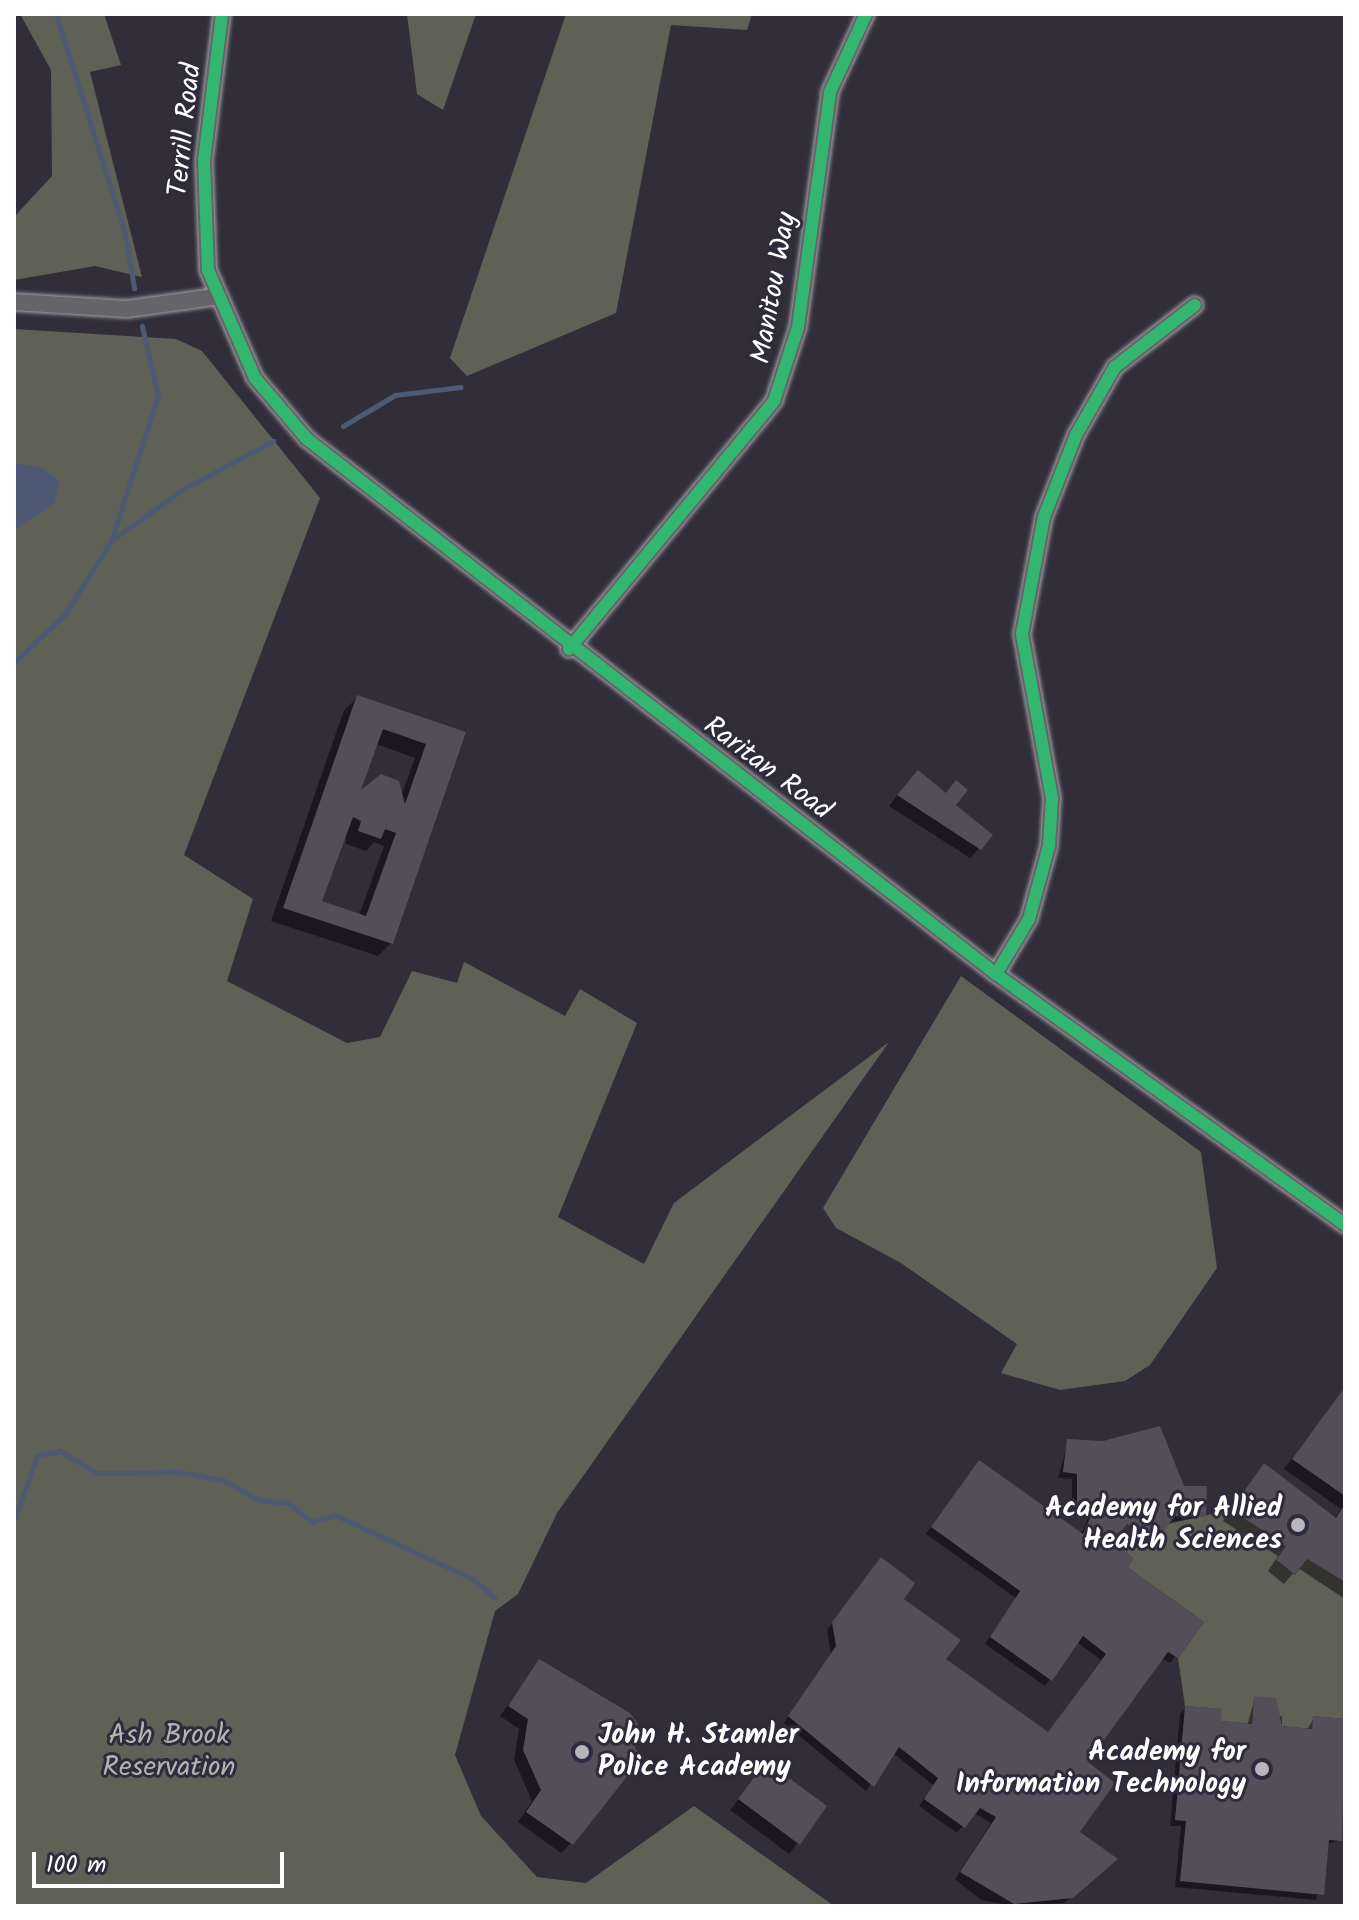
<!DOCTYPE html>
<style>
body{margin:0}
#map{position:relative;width:1359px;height:1920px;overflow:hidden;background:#312e39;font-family:Kalam,sans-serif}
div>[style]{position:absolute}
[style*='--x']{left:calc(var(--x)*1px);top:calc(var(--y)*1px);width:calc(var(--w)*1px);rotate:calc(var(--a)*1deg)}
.green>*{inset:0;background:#606156}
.water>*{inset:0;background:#4e5a74}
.shadow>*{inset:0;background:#0007}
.stream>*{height:5px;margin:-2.5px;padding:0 2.5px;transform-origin:2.5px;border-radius:2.5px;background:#4e5a74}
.building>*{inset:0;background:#534e58}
.roads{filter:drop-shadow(0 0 2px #a2a1a6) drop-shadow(0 0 2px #a2a1a6)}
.minor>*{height:16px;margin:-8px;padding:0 8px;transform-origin:8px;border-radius:8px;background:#656469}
.cycleway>*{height:12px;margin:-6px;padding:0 6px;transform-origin:6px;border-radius:6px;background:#33b770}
.dots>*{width:22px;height:22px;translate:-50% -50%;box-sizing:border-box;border:4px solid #2f2a3d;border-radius:50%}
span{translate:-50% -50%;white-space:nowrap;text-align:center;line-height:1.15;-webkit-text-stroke:6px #2f2a3d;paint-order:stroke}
.street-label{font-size:28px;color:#fff}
.poi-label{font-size:28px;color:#fff;font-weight:700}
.right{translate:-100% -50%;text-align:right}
.left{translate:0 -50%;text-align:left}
.park-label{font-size:28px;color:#b3b4ad}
.frame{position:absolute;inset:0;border:16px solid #fff;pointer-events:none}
.scale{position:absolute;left:32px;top:1852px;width:252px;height:36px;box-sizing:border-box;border:4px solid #fff;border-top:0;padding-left:10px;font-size:24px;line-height:28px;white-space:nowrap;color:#fff;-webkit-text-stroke:6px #2f2a3d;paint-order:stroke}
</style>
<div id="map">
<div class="green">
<i style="clip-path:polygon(20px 14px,104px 14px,121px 65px,90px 72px,142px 277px,95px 266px,14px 280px,14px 217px,52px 176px,51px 70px)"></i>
<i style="clip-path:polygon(407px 14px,476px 14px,443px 110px,417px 94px)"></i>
<i style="clip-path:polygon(566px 14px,752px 14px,747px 30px,671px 25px,616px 313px,467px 376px,450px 358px)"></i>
<i style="clip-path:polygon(14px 329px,176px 339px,202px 351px,320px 498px,184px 855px,253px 899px,227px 981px,347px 1043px,380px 1037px,412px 971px,457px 983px,464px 962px,565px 1016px,580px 989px,637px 1023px,558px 1217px,644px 1264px,674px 1203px,889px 1042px,557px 1513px,518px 1594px,495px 1611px,455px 1755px,481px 1816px,537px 1877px,586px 1883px,694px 1806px,834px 1906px,14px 1906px)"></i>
<i style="clip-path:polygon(961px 976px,1201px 1152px,1217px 1268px,1150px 1365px,1125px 1381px,1060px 1390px,1001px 1373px,1017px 1344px,901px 1263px,836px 1228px,823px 1208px)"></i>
<i style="clip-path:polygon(1231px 1510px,1286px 1546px,1276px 1561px,1295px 1575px,1307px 1559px,1345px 1582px,1345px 1719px,1313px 1716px,1312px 1729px,1282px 1726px,1282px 1717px,1254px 1697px,1252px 1724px,1221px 1721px,1221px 1709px,1185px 1706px,1178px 1658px,1204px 1622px,1135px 1573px,1128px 1567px,1133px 1558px,1113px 1543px,1127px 1524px,1154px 1543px,1168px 1524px)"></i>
</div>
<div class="water">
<i style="clip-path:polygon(14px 463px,41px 467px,60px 481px,54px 504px,14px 530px)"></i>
</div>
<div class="shadow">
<i style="clip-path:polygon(evenodd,358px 697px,464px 734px,391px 943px,378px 956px,271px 921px,344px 710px,358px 697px,376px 744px,415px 758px,401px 796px,357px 795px,376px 744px,358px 697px,345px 832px,346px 844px,366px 851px,374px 842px,384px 846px,359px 916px,320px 903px,345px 832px)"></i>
<i style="clip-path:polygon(908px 782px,945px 795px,990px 836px,970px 858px,889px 806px)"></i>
<i style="clip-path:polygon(1345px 1389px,1345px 1599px,1298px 1568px,1284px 1584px,1268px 1571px,1278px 1556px,1223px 1521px,1264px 1466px,1334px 1519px,1341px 1509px,1284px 1469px)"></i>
<i style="clip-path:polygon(1068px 1441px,1183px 1488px,1204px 1516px,1169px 1522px,1146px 1548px,1121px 1530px,1111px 1543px,1126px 1567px,1202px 1623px,1170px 1663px,1162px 1658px,1085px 1762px,1077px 1833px,1109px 1865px,1064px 1903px,1013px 1906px,981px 1900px,955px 1879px,991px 1823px,974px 1813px,957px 1833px,919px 1806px,933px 1785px,893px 1753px,866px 1791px,784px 1723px,831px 1654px,827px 1630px,876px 1566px,943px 1660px,1047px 1734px,1101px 1660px,1077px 1642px,1045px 1686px,985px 1644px,1016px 1598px,926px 1534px,973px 1469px,1081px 1534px,1089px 1516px,1072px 1515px,1072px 1479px,1058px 1478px)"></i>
<i style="clip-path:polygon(539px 1662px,571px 1843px,561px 1853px,518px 1822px,532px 1801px,514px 1760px,519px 1729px,500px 1716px)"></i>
<i style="clip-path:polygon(1255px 1698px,1280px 1728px,1307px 1730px,1314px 1718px,1345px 1721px,1340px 1840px,1326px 1845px,1316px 1900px,1175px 1887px,1181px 1826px,1170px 1826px,1180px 1714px,1186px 1708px,1218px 1723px,1247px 1726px)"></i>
<i style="clip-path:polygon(766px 1764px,825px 1807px,789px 1854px,730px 1810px)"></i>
</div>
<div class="stream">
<i style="--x:56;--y:14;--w:231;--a:72.6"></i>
<i style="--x:125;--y:234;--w:55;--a:80.5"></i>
<i style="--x:343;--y:426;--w:61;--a:-30.8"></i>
<i style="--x:395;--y:395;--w:66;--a:-6.9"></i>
<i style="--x:112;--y:540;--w:90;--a:-35.5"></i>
<i style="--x:185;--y:488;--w:100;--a:-28.1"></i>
<i style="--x:14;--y:663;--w:71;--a:-43.9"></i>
<i style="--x:65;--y:614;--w:86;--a:-57.8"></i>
<i style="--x:111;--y:541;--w:152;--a:-72"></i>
<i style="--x:158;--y:396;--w:72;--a:-102.9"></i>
<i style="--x:14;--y:1520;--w:68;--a:-70.2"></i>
<i style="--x:37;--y:1456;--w:24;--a:-12"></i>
<i style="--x:60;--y:1451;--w:43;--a:30.7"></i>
<i style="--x:97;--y:1473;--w:81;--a:-0.7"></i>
<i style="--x:178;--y:1472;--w:46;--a:10.1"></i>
<i style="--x:223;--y:1480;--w:41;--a:29.1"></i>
<i style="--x:259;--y:1500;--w:29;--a:6"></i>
<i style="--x:288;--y:1503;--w:31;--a:38"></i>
<i style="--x:312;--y:1522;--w:24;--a:-17"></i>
<i style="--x:335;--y:1515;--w:152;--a:24.9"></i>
<i style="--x:473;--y:1579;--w:29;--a:41"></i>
</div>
<div class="building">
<i style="clip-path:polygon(evenodd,357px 695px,466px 732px,393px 944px,283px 908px,357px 695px,383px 729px,426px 744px,405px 804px,399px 781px,381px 774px,361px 790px,383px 729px,357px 695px,353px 817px,361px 821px,358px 831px,381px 839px,385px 829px,396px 833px,366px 916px,322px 901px,353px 817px)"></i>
<i style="clip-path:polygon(918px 770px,946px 793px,956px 780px,968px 790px,956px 805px,993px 835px,981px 850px,897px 795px)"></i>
<i style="clip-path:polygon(1345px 1387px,1345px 1496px,1292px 1459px)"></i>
<i style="clip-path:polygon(1160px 1426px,1184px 1486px,1207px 1486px,1206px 1517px,1175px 1516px,1154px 1543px,1127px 1524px,1113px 1543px,1133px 1558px,1128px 1567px,1135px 1573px,1204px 1622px,1178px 1658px,1168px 1652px,1088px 1762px,1115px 1783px,1080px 1832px,1118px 1859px,1073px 1898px,1014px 1904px,960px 1872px,996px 1817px,980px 1808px,965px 1828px,924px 1799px,938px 1778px,899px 1747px,874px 1787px,788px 1716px,836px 1646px,832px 1622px,881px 1557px,915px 1583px,904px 1599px,961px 1640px,946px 1659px,1048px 1732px,1106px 1654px,1083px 1636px,1052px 1681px,990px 1637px,1020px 1591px,931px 1527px,979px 1460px,1083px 1534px,1093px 1511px,1077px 1509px,1077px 1474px,1063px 1472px,1067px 1439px,1103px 1441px)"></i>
<i style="clip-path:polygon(1264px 1463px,1336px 1518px,1345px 1504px,1345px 1582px,1307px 1559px,1295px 1575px,1276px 1560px,1286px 1546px,1231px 1510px)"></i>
<i style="clip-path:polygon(539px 1659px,630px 1713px,638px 1724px,635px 1749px,644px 1755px,573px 1845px,526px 1812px,541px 1790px,523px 1750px,528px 1719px,508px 1706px)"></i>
<i style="clip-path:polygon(1254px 1696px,1276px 1698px,1282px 1726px,1312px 1729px,1313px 1716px,1345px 1719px,1342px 1841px,1329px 1840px,1324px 1895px,1180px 1881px,1186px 1821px,1175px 1820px,1185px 1706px,1222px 1709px,1221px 1721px,1252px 1724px)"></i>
<i style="clip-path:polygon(766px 1761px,827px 1806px,800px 1845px,738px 1799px)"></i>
</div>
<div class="roads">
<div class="minor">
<i style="--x:222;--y:14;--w:148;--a:97"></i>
<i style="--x:204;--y:161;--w:109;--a:87.9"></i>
<i style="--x:208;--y:270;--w:118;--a:66.5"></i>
<i style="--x:255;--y:378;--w:80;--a:49.6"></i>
<i style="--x:307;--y:439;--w:872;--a:37.83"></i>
<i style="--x:996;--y:974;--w:430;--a:35.7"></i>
<i style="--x:14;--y:302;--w:113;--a:3.5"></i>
<i style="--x:127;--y:309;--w:89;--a:-7.8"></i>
<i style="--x:569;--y:649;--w:322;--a:-50.4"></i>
<i style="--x:774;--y:401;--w:78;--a:-72"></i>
<i style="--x:798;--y:327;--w:237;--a:-82.2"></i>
<i style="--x:830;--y:92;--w:86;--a:-65.2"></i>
<i style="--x:996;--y:974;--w:64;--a:-59"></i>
<i style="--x:1029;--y:919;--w:76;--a:-74.7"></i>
<i style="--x:1049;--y:846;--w:48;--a:-86.4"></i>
<i style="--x:1052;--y:798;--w:167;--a:-100.4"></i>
<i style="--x:1022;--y:634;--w:119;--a:-79.4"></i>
<i style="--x:1044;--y:517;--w:88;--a:-68.7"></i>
<i style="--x:1076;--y:435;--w:78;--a:-60.2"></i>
<i style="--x:1115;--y:367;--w:101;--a:-37.8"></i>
</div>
</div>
<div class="cycleway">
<i style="--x:222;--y:14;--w:148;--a:97"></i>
<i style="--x:204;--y:161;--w:109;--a:87.9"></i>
<i style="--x:208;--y:270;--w:118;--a:66.5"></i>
<i style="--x:255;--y:378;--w:80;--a:49.6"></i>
<i style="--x:307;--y:439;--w:872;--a:37.83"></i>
<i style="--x:996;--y:974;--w:430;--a:35.7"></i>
<i style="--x:569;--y:649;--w:322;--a:-50.4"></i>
<i style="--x:774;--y:401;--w:78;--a:-72"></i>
<i style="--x:798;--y:327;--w:237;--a:-82.2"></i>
<i style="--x:830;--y:92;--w:86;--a:-65.2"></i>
<i style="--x:996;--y:974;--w:64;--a:-59"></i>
<i style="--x:1029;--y:919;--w:76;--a:-74.7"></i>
<i style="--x:1049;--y:846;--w:48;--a:-86.4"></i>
<i style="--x:1052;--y:798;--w:167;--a:-100.4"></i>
<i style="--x:1022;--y:634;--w:119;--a:-79.4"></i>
<i style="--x:1044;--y:517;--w:88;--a:-68.7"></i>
<i style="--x:1076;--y:435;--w:78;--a:-60.2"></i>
<i style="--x:1115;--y:367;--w:101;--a:-37.8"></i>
</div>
<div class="dots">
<i style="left:1298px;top:1525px;background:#b7b6ba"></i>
<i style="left:582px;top:1752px;background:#b7b6ba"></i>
<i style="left:1262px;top:1769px;background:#b7b6ba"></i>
</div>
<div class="street-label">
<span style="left:186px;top:130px;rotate:-84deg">Terrill Road</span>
<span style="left:775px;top:288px;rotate:-80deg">Manitou Way</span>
<span style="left:767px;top:769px;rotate:37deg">Raritan Road</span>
</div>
<div class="poi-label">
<span class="right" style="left:1282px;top:1525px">Academy for Allied<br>Health Sciences</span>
<span class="left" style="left:598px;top:1752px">John H. Stamler<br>Police Academy</span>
<span class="right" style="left:1246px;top:1769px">Academy for<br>Information Technology</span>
</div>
<div class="park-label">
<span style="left:169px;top:1752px">Ash Brook<br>Reservation</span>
</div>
<div class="frame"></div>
<div class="scale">100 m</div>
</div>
